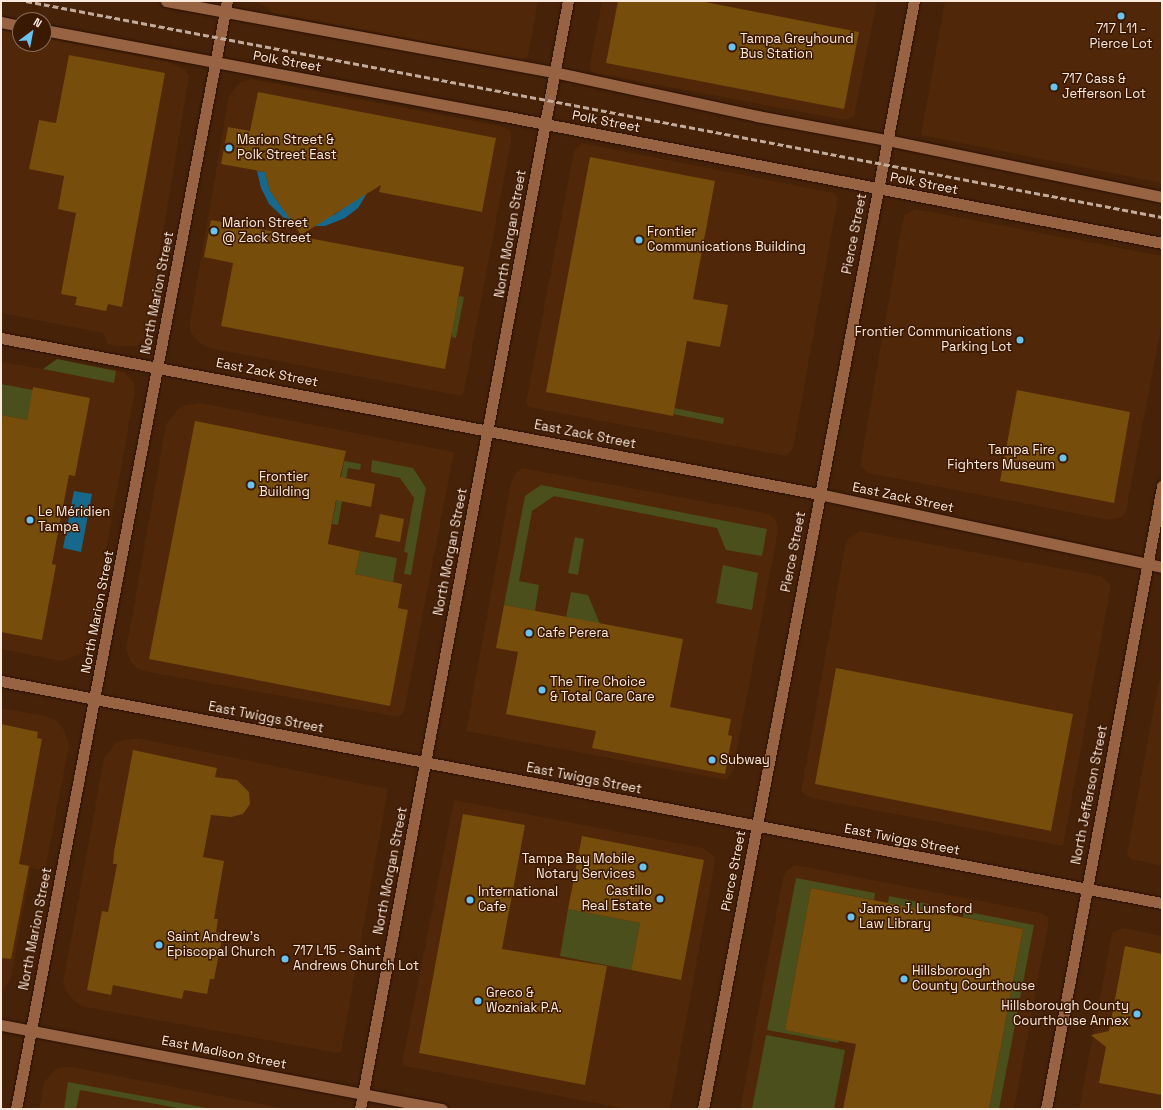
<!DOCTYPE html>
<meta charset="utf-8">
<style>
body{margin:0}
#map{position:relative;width:1163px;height:1110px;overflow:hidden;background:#462209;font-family:"Space Grotesk",sans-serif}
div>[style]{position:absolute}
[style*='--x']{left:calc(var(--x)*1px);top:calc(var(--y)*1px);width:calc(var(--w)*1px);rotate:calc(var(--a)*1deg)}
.built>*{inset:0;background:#502708}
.green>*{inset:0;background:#4b4f1b}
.water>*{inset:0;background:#16698d}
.building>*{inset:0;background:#764d0a}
.roads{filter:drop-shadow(0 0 1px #260e01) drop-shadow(0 0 1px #260e01)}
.minor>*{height:11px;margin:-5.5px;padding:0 5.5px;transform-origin:5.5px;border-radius:5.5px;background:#976342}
.tertiary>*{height:11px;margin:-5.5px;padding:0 5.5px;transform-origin:5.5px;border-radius:5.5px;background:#976342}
.secondary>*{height:11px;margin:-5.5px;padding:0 5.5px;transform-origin:5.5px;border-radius:5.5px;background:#976342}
.rail>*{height:3px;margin-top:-1.5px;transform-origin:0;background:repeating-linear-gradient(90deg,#c4ac9d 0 6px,transparent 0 9px)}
.dots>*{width:11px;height:11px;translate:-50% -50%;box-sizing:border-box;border:2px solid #3b1800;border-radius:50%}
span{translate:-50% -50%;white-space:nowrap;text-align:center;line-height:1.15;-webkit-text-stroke:3px #3b1800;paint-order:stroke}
.poi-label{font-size:13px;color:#fceadf}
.left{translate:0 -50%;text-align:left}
.right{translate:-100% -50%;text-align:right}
.street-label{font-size:13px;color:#fceadf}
.frame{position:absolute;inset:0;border:2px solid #fceadf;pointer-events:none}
.north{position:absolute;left:12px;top:12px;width:40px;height:40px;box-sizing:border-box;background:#3b1800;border:1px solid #886c59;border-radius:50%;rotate:32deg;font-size:11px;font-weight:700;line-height:16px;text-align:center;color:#fceadf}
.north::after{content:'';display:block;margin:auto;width:14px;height:18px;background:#69c3f1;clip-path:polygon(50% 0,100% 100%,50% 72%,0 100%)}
</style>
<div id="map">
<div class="built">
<i style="clip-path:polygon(256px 1px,538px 1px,528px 56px,521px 60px,274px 13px)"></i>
<i style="clip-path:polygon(602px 1px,877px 1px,854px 117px,845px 120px,594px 73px,591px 71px,590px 64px)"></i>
<i style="clip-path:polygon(945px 1px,1162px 1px,1162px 183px,921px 135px)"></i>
<i style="clip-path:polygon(1px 30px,20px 33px,20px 44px,44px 44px,44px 38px,168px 62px,184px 69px,189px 76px,146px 335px,137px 346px,116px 346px,108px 344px,103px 333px,1px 313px)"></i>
<i style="clip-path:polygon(251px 79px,501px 126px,511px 131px,511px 142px,464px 391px,461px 396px,209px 348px,200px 343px,191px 333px,189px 327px,229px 95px,241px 82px)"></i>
<i style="clip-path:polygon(582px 143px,834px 193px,838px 198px,793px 449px,786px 456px,528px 407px,526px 402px,574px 150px)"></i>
<i style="clip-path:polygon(915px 209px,1162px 256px,1162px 322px,1127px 507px,1123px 517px,1109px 520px,868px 473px,860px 466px,902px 224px,905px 215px)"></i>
<i style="clip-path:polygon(57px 359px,124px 372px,134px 383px,135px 391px,90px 638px,79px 655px,61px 661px,1px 649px,1px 362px,43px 369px)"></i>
<i style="clip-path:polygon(200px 403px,454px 452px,405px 707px,403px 714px,398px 717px,148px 672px,138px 669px,131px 662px,126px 650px,166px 424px,178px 409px,186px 405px)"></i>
<i style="clip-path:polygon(522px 468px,766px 513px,775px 518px,778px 530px,733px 771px,726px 780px,466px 731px,511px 483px,516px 473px)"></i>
<i style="clip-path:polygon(860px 531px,1101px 576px,1111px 585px,1063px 846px,811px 798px,801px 792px,845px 546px,848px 539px)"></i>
<i style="clip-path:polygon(1162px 665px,1162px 866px,1131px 859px,1127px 853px)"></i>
<i style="clip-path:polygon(1px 708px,46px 716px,56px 720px,64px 730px,69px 745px,45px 871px,31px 868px,11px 979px,3px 990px,1px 989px)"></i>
<i style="clip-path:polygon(137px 738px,388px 789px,341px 1052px,338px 1053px,85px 1007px,76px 1003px,67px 992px,63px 983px,104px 758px,116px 742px)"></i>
<i style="clip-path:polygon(454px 800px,703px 848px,714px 856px,715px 862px,670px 1109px,626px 1109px,405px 1066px,402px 1063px)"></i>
<i style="clip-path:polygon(795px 865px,1037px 912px,1047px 916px,1049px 919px,1014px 1109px,740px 1109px,783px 878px,786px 871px)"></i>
<i style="clip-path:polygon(1123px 928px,1162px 936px,1162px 1109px,1079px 1109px,1112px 933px)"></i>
<i style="clip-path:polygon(65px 1067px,72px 1067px,287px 1109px,39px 1109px,44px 1082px,57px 1068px)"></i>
</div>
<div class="green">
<i style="clip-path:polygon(459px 296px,464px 297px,456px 338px,452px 337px,451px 330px)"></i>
<i style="clip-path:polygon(57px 359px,116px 371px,114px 383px,43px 369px)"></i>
<i style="clip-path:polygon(1px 384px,33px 390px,27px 420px,1px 415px)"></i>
<i style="clip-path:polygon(674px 408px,724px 418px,723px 424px,673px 414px)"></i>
<i style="clip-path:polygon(372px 460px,413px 468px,426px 488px,411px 575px,404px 574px,408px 553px,404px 552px,414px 498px,400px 478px,371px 472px)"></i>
<i style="clip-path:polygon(344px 461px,361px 464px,360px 470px,348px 468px,338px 525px,332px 524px)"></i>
<i style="clip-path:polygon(541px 485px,767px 529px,762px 556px,726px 550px,717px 528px,554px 496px,532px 511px,519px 581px,539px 585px,535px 611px,504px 605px,525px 496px)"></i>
<i style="clip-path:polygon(575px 537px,584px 539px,578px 575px,568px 573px)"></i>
<i style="clip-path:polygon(360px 551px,397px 558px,393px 582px,355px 574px)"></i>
<i style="clip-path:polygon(723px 565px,758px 573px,752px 610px,716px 603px)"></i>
<i style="clip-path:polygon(571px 592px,588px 595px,600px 624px,566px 617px)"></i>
<i style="clip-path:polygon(796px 878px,875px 893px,874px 900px,811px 888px,785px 1030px,839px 1040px,838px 1043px,767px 1030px)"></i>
<i style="clip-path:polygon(889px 896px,953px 909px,951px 915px,888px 903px)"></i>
<i style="clip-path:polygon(568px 909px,640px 923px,631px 970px,560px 956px)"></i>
<i style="clip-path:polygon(964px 911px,1034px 925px,999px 1109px,989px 1109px,1023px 929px,963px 917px)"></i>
<i style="clip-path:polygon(766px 1035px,845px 1050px,834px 1109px,752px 1109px)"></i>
<i style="clip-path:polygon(68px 1082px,212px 1109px,183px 1109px,80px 1090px,76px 1109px,64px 1109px)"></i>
</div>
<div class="water">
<i style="clip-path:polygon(257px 171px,265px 172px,270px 191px,280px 205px,306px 218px,334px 215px,369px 190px,358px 208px,345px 218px,325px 226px,305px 226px,284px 218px,269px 204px,261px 188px)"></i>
<i style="clip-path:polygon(74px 491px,92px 494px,81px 552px,63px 548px)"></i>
</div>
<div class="building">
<i style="clip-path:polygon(618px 1px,700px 1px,859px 32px,844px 109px,606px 63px)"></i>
<i style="clip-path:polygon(69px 55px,165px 73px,122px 307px,108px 304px,106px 311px,75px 305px,77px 297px,61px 294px,76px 213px,58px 209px,64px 176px,29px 169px,39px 120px,56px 123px)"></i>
<i style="clip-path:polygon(258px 92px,496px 138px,482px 212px,379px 192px,381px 185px,301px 235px,270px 191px,265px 172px,221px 164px,228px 127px,250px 131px)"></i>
<i style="clip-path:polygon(590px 157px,715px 181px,693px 299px,728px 305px,720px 347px,687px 341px,673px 416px,546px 392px)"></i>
<i style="clip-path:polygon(211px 220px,464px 267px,445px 369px,221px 326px,233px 263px,204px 257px)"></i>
<i style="clip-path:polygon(33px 387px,90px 398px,75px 476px,69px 475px,52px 564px,56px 565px,42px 640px,1px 632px,1px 415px,27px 420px)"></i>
<i style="clip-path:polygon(1017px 390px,1130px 412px,1114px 503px,1000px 481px)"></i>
<i style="clip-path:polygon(195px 421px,346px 451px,340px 477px,375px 484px,371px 507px,336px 500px,328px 544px,360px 551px,355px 574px,402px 584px,398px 608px,408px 610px,390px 706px,149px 659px)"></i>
<i style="clip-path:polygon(380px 514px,404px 519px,400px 542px,375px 537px)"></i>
<i style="clip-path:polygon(504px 605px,683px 639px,670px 707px,731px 719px,728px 735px,732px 736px,725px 774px,592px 748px,596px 731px,506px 714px,518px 652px,496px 648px)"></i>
<i style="clip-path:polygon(836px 668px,1073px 714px,1051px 831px,815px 784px)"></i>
<i style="clip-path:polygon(1px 724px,38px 732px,37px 738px,42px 739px,19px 864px,29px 866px,11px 959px,1px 958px)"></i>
<i style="clip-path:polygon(133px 750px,217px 768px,215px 777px,237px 780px,249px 792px,250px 804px,243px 814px,231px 817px,211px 815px,203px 857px,224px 861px,214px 919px,218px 919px,216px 932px,223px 934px,214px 979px,210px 979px,207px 994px,184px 990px,182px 999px,113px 985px,111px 995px,87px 990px,102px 911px,108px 912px,117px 864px,113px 864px,114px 852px)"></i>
<i style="clip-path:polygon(463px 814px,525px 825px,502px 949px,607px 966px,585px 1085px,419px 1053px)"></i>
<i style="clip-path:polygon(582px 836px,704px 860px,681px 980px,631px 970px,640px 923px,568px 909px)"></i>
<i style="clip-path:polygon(811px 888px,1023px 929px,989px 1109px,843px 1109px,856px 1044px,785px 1030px)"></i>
<i style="clip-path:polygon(1125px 946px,1162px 954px,1162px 1095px,1099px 1083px,1106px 1047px,1091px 1035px,1109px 1031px)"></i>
</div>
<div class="roads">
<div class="minor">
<i style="--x:16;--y:1109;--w:1128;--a:-79.22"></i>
</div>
<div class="tertiary">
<i style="--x:166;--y:1;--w:394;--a:10.4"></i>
<i style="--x:554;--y:72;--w:208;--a:12.2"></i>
<i style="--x:757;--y:116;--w:132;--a:10.5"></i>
<i style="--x:887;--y:140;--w:281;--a:11.7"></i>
<i style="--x:1;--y:22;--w:19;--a:12"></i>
<i style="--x:44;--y:30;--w:468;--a:10.6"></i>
<i style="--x:504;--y:116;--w:670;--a:10.92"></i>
<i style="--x:1;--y:338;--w:833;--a:10.8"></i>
<i style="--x:819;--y:494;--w:351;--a:12"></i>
<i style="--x:1;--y:681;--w:1182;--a:10.83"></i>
<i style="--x:1;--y:1025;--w:449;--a:10.8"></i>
<i style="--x:360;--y:1109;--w:1127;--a:-79.37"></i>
</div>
<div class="secondary">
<i style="--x:703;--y:1109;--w:1128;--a:-79.22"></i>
<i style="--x:1046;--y:1109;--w:634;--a:-79.45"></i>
</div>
</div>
<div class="rail">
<i style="--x:26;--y:1;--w:1156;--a:10.77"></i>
</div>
<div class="dots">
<i style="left:1121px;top:16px;background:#69c3f1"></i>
<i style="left:732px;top:47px;background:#69c3f1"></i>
<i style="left:1054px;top:87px;background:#69c3f1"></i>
<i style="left:229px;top:148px;background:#69c3f1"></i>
<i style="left:214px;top:231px;background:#69c3f1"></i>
<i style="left:639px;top:240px;background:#69c3f1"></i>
<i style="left:1020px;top:340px;background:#69c3f1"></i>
<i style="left:1063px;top:458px;background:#69c3f1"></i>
<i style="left:251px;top:485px;background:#69c3f1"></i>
<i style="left:30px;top:520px;background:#69c3f1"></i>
<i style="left:529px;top:633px;background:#69c3f1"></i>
<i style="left:542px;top:690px;background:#69c3f1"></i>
<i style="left:712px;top:760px;background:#69c3f1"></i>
<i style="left:643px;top:867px;background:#69c3f1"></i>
<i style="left:660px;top:899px;background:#69c3f1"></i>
<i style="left:470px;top:900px;background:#69c3f1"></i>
<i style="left:851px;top:917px;background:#69c3f1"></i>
<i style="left:159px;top:945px;background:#69c3f1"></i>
<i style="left:285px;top:959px;background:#69c3f1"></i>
<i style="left:904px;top:979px;background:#69c3f1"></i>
<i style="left:478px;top:1001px;background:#69c3f1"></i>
<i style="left:1137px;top:1014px;background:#69c3f1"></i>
</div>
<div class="poi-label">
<span style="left:1121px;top:37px">717 L11 -<br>Pierce Lot</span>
<span class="left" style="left:740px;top:47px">Tampa Greyhound<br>Bus Station</span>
<span class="left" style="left:1062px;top:87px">717 Cass &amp;<br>Jefferson Lot</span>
<span class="left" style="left:237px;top:148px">Marion Street &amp;<br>Polk Street East</span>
<span class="left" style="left:222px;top:231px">Marion Street<br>@ Zack Street</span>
<span class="left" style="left:647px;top:240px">Frontier<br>Communications Building</span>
<span class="right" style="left:1012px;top:340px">Frontier Communications<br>Parking Lot</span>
<span class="right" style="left:1055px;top:458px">Tampa Fire<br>Fighters Museum</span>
<span class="left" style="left:259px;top:485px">Frontier<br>Building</span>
<span class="left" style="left:38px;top:520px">Le Méridien<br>Tampa</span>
<span class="left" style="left:537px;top:633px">Cafe Perera</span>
<span class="left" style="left:550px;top:690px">The Tire Choice<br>&amp; Total Care Care</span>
<span class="left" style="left:720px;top:760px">Subway</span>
<span class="right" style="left:635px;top:867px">Tampa Bay Mobile<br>Notary Services</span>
<span class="right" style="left:652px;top:899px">Castillo<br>Real Estate</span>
<span class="left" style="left:478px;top:900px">International<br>Cafe</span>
<span class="left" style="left:859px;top:917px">James J. Lunsford<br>Law Library</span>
<span class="left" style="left:167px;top:945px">Saint Andrew's<br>Episcopal Church</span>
<span class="left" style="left:293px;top:959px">717 L15 - Saint<br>Andrews Church Lot</span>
<span class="left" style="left:912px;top:979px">Hillsborough<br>County Courthouse</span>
<span class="left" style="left:486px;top:1001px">Greco &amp;<br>Wozniak P.A.</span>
<span class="right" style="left:1129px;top:1014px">Hillsborough County<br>Courthouse Annex</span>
</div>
<div class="street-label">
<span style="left:287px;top:62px;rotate:10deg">Polk Street</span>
<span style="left:606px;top:122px;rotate:11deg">Polk Street</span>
<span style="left:924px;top:184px;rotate:11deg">Polk Street</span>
<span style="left:511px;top:234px;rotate:-80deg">North Morgan Street</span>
<span style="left:855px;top:234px;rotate:-79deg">Pierce Street</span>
<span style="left:158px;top:293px;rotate:-79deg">North Marion Street</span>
<span style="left:267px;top:373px;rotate:11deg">East Zack Street</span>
<span style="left:585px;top:435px;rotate:11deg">East Zack Street</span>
<span style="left:903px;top:498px;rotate:12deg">East Zack Street</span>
<span style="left:451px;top:552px;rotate:-79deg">North Morgan Street</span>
<span style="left:794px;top:552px;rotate:-79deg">Pierce Street</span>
<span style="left:98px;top:612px;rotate:-79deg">North Marion Street</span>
<span style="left:266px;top:718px;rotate:11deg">East Twiggs Street</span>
<span style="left:584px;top:779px;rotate:11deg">East Twiggs Street</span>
<span style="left:1090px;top:795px;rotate:-79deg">North Jefferson Street</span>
<span style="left:902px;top:840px;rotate:11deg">East Twiggs Street</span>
<span style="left:391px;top:871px;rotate:-79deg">North Morgan Street</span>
<span style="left:734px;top:871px;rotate:-79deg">Pierce Street</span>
<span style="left:36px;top:929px;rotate:-79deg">North Marion Street</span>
<span style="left:224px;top:1053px;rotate:11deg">East Madison Street</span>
</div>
<div class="frame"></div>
<div class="north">N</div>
</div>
